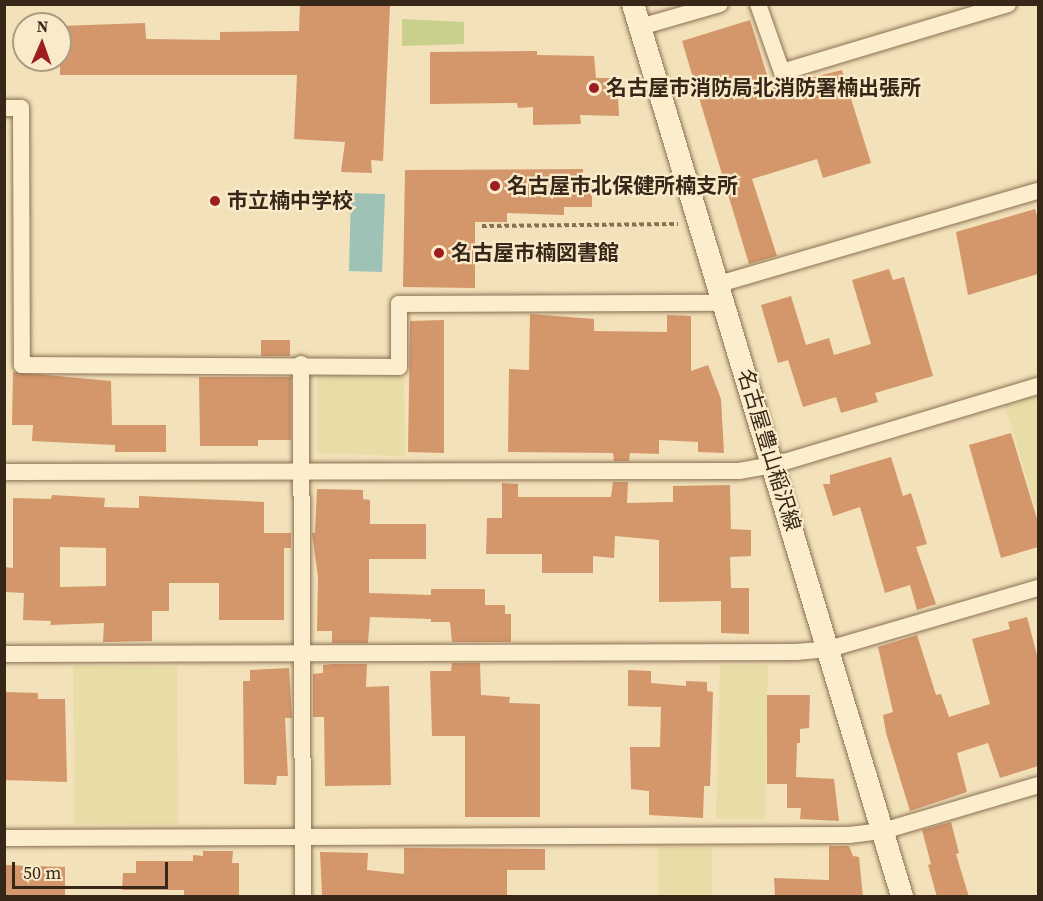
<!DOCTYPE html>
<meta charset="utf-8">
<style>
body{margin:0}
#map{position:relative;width:1043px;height:901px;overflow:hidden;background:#f2e1b9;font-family:"Source Serif 4","Noto Sans JP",serif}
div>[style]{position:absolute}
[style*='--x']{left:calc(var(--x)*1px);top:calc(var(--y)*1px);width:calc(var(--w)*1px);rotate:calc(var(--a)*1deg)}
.farmland>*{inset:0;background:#e8dda6}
.green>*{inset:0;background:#c9d08d}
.water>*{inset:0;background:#9fc2b7}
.building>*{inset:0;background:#d4966b}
.path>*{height:4px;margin-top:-2px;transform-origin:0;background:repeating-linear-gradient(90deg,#8a7053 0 4.5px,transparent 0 7.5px)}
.roads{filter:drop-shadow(0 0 2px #8a7053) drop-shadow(0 0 2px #8a7053)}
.street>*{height:16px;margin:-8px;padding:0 8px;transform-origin:8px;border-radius:8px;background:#fceecd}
.secondary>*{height:22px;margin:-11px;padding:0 11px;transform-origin:11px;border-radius:11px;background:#fceecd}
.dots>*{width:16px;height:16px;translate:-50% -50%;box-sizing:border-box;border:3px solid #f9ebca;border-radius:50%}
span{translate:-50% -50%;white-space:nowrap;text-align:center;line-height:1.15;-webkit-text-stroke:4.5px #f9ebca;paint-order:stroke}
.poi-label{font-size:21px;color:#372719;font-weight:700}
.left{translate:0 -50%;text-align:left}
.street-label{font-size:21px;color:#372719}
.frame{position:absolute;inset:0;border:6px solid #372719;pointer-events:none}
.north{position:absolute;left:12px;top:12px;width:60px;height:60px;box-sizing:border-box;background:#f9ebca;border:2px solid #ab9d83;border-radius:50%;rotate:2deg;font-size:16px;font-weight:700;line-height:24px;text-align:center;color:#372719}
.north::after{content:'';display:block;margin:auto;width:21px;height:27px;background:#9e1d1f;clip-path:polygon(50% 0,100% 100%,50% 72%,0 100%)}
.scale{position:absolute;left:12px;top:862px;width:156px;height:27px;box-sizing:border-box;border:3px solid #372719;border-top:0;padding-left:8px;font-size:18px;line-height:21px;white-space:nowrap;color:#372719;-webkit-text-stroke:4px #f9ebca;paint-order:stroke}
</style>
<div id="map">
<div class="farmland">
<i style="clip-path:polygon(318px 375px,404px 375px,405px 456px,317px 453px)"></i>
<i style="clip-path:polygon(1038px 396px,1038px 515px,1005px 406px)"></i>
<i style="clip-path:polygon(720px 665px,768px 665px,765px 819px,716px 818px)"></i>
<i style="clip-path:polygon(73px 666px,177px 667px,178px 825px,75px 823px)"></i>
<i style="clip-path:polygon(658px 847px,712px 848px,712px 896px,658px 896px)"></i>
</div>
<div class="green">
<i style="clip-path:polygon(402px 19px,464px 22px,464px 44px,402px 46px)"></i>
</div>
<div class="water">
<i style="clip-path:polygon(351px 193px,385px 194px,382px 272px,349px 271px)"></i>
</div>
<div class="building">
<i style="clip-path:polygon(300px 4px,390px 6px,383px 161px,371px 160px,372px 173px,341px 172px,345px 142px,294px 139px,297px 75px,60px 75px,60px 26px,145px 23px,146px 39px,220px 40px,220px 32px,299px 31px)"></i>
<i style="clip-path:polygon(750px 20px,771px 88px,842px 70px,871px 163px,823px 178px,817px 159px,752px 179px,777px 256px,749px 264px,682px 41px)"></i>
<i style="clip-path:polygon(537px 51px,537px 55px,594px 56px,596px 78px,617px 78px,619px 116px,580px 115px,581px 124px,533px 125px,533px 107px,518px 108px,517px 103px,430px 104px,430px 52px)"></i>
<i style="clip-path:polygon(583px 169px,583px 187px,592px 187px,592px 207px,564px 207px,564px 215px,507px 213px,507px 222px,475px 222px,475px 288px,403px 287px,405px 170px)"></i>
<i style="clip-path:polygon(1035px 209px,1038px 219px,1038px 274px,968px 295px,956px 232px)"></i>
<i style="clip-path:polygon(889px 269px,893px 280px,904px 277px,933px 376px,875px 393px,878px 402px,841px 413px,836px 397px,803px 407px,788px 360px,778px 363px,761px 305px,791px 296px,806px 345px,829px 338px,834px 355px,871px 344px,852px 280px)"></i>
<i style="clip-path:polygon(530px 314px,594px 319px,594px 331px,667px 332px,667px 315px,691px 316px,691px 371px,708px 365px,721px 399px,724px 453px,698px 452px,698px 442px,659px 440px,659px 454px,630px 453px,629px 461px,614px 461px,613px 453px,508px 452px,509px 369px,529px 370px)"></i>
<i style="clip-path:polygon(444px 320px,444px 453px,408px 452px,410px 321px)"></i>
<i style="clip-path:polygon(261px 340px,290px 340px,290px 356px,261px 356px)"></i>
<i style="clip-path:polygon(13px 372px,111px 381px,112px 425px,166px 425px,166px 452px,115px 452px,115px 445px,32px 441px,33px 425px,12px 425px)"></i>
<i style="clip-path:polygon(199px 377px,291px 377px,291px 440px,258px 440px,258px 446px,200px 446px)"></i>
<i style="clip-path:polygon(1011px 433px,1038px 522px,1038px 547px,1001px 558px,969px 445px)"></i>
<i style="clip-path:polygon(891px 457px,903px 496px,911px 493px,927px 544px,916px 547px,936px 604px,917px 610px,910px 585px,885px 593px,860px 507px,833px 516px,823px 484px,830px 484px,830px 475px)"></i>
<i style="clip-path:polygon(613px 482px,628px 482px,627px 503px,673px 502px,673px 486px,730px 485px,731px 529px,751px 530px,751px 556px,730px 557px,731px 588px,749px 588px,749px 634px,721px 633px,721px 601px,659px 602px,659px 540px,615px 536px,614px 558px,593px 556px,593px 573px,542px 573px,542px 554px,486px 554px,487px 518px,502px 518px,502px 483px,518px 484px,518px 497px,611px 497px)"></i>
<i style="clip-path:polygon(317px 489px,363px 490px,363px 499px,370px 500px,370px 524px,426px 524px,426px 559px,369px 559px,369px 593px,431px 595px,431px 589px,485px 589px,485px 605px,505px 605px,505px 614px,511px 614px,511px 642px,452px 642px,450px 622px,431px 622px,431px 619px,370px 617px,368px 643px,332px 643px,332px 631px,317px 631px,318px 577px,312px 533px,315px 533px)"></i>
<i style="clip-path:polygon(evenodd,52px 495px,105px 498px,104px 507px,139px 508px,139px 496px,264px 502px,264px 533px,291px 533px,291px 548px,284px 548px,284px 620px,219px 620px,219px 583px,169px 583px,169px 611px,152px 611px,152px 641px,103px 642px,104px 623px,50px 625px,51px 621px,23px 620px,24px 593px,4px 592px,4px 567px,13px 568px,13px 498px,51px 499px,52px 495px,60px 547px,106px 548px,106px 586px,60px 587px,60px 547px)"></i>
<i style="clip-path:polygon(1027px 617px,1038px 659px,1038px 766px,1000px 778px,988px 743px,957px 753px,967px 792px,910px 811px,886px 733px,883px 715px,893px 712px,878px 647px,917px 635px,936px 695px,941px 694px,949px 717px,990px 704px,972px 639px,1010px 629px,1008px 622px)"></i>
<i style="clip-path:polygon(452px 663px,480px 663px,481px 695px,510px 697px,509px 703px,540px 704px,540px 817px,465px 817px,465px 736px,432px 736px,430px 671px,451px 671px)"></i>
<i style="clip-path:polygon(332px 664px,367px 664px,366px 687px,389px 686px,391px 785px,325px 786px,324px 717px,313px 717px,313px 674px,323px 673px,323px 665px)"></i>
<i style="clip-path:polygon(289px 668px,292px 718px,285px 718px,288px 776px,277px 776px,276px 785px,244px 784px,243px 681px,250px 681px,250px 670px)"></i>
<i style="clip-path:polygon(628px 670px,651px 671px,651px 683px,686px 686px,686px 681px,707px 682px,707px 691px,713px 692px,710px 786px,704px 786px,703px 818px,649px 815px,649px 791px,631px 789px,630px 747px,660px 747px,661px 707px,628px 706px)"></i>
<i style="clip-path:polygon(4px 692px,38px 693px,38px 699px,65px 699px,67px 782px,4px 780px)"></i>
<i style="clip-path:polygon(767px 695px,810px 695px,809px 728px,800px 729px,800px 743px,797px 743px,796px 777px,834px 779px,839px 821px,800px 819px,801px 808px,787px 808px,787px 784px,767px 784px)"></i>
<i style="clip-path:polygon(951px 822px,959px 853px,956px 854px,969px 897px,937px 897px,928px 865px,931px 864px,922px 830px)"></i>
<i style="clip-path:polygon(829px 846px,849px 846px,853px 856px,859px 857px,863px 897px,775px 897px,774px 878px,829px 880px)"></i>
<i style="clip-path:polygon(404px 848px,545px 849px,545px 870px,507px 870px,507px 897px,322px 896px,320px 852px,368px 853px,367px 870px,404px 874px)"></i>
<i style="clip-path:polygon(203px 851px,233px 851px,232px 863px,239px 863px,239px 897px,184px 897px,184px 890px,122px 890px,123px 873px,136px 873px,136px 861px,193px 861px,193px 855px,203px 856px)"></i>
<i style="clip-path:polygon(4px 865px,65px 867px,65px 897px,4px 897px)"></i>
</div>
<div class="path">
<i style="--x:482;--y:226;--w:196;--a:-0.6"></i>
</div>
<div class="roads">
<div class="street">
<i style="--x:758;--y:4;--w:72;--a:70.6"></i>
<i style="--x:782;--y:72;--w:236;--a:-16.7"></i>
<i style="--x:640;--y:27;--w:83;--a:-16"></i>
<i style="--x:4;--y:108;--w:17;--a:0"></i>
<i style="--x:21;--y:108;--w:257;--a:89.8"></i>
<i style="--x:22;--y:365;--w:377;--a:0.3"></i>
<i style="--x:399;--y:367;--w:63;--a:-90"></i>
<i style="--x:399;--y:304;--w:326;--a:-0.2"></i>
<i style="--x:719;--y:284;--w:332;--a:-16.3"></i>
<i style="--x:301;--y:364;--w:532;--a:89.78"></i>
<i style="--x:4;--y:472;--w:735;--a:-0.08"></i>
<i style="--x:739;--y:471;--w:36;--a:-10"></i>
<i style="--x:774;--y:465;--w:276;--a:-16.7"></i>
<i style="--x:4;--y:654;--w:792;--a:-0.14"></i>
<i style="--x:796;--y:652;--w:33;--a:-5"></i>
<i style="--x:829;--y:649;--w:218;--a:-16.3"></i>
<i style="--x:4;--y:838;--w:845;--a:-0.2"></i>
<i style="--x:849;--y:835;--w:34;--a:-7"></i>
<i style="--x:883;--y:831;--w:162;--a:-16.5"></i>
</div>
<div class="secondary">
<i style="--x:633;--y:4;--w:932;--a:73.22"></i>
</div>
</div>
<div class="dots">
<i style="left:594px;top:88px;background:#9e1d1f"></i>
<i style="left:495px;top:186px;background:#9e1d1f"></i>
<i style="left:215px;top:201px;background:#9e1d1f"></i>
<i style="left:439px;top:253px;background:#9e1d1f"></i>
</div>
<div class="poi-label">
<span class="left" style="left:606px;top:88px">名古屋市消防局北消防署楠出張所</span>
<span class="left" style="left:507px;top:186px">名古屋市北保健所楠支所</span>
<span class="left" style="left:227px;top:201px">市立楠中学校</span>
<span class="left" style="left:451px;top:253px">名古屋市楠図書館</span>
</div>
<div class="street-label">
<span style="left:769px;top:450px;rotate:73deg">名古屋豊山稲沢線</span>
</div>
<div class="frame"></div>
<div class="north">N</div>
<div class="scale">50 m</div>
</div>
